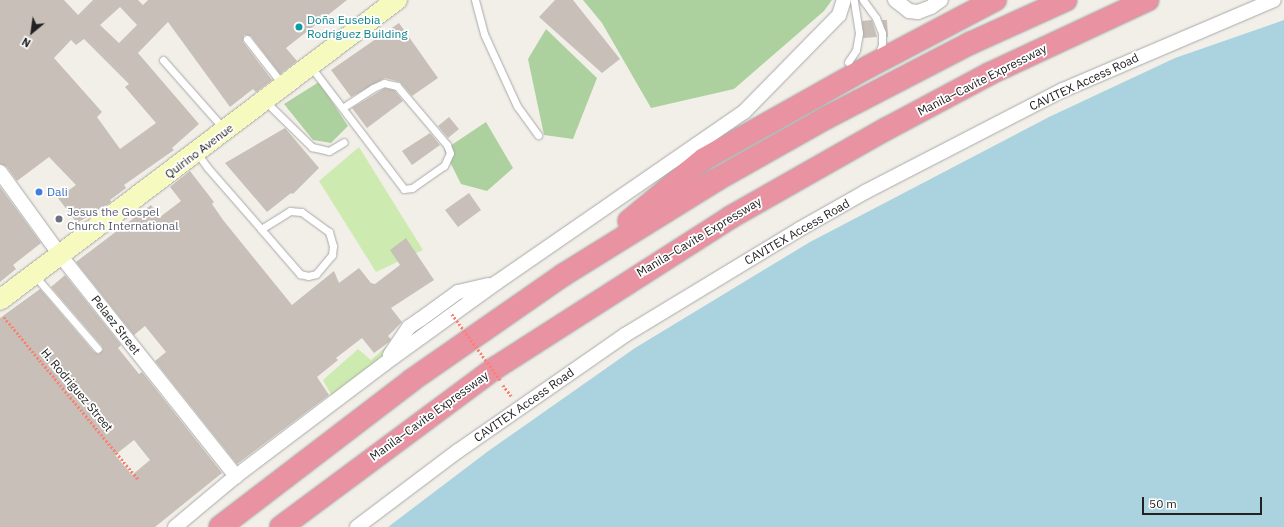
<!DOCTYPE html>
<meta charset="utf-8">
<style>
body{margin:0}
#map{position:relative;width:1284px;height:527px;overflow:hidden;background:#f2efe9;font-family:"IBM Plex Sans",sans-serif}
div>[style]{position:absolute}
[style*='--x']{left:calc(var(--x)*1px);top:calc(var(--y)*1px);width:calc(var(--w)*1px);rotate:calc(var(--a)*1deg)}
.grass>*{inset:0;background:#cdebb0}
.forest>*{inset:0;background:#add19e}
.water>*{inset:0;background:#aad3df}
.building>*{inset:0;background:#c7bfb8}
.path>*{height:2.5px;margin-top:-1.25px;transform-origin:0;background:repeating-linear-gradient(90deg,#fa8072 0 2px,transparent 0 4px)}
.roads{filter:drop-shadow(0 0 1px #a9a9a9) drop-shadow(0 0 1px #a9a9a9)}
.lane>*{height:7px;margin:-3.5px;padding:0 3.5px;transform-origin:3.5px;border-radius:3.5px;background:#fff}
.street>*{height:14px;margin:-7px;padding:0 7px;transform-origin:7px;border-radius:7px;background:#fff}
.secondary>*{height:20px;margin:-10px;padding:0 10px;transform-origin:10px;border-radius:10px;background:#f7fabf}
.highway>*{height:22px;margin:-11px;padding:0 11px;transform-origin:11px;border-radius:11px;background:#e892a2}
.path-bridge>*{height:2.5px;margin-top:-1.25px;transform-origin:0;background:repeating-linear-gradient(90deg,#fa8072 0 2px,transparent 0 4px)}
.dots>*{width:11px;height:11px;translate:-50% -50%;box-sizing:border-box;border:2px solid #fff;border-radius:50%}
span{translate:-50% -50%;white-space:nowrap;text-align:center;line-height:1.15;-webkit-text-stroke:3.5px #fff;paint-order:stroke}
.culture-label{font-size:12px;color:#0d838f}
.left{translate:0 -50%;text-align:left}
.street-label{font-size:12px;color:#222}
.shop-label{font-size:12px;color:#366cbe}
.worship-label{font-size:12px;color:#5b616d}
.north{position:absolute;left:12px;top:12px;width:40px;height:40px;-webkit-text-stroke:3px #fff;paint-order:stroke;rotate:209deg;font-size:11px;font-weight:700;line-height:16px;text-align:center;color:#222}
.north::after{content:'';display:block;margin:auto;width:14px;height:18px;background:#222;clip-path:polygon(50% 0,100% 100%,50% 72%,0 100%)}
.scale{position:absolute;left:1142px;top:497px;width:120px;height:18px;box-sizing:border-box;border:2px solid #222;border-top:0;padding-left:5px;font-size:12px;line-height:14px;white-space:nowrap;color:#222;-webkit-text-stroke:3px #fff;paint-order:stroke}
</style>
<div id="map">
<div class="grass">
<i style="clip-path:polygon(359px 147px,423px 250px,376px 272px,319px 181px)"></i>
<i style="clip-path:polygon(386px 347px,390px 353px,334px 400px,323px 380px,358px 349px,371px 360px)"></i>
</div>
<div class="forest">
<i style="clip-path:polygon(583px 0,832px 0,824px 11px,734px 89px,651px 108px,602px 23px)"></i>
<i style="clip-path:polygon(546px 29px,597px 78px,573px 139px,544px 135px,528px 59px)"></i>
<i style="clip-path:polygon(319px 82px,348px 126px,331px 143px,313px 140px,284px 104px)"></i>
<i style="clip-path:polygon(486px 122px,513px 168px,487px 191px,461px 184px,444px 150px)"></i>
</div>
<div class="water">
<i style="clip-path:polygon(1284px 20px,1284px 527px,388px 527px,487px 452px,635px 348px,810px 242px,1049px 117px,1175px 58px)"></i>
</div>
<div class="building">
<i style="clip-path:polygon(evenodd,0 0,64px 0,78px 15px,93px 0,138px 0,143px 5px,148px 0,347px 0,286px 48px,297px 61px,280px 74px,251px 36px,244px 35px,243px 42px,272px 80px,256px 92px,253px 89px,230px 107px,168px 22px,138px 53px,199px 124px,172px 148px,174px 150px,124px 185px,126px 188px,110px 200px,111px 202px,77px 223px,58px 198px,76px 185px,49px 157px,17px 181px,7px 167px,0 164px,0 0,120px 7px,137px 25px,119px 43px,100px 25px,120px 7px,0 0,84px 39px,129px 84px,125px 87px,156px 123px,120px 149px,97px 117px,102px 112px,54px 58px,71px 40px,76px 45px,84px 39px)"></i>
<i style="clip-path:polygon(555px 0,573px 0,620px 59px,602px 73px,539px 17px)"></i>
<i style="clip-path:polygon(872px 20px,877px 37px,863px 38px,862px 21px)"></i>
<i style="clip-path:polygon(882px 20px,887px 20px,888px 37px,887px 37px)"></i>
<i style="clip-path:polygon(399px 23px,438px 78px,412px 96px,400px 82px,385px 78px,351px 97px,331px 70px)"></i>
<i style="clip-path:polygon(385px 88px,394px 90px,403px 101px,367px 128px,352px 108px)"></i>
<i style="clip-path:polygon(449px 117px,459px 129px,448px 138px,438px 126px)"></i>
<i style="clip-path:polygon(285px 128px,319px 168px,293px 194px,291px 193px,267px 212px,225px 163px)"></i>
<i style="clip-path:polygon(430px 133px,440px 145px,412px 165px,402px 151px)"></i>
<i style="clip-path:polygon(190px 171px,214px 202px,212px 204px,223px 220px,292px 305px,334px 271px,339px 283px,359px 268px,371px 283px,375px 284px,400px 265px,390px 250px,406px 238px,434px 280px,391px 308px,402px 322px,388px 336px,391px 339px,389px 342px,374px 353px,362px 338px,336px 358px,338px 360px,317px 377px,329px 395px,237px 464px,155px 361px,166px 352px,145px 326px,134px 335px,76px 262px,151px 205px,160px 217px,181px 201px,170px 187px)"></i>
<i style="clip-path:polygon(0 187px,41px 243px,13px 265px,16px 269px,0 282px)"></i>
<i style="clip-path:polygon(469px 193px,481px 210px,458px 227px,445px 210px)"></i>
<i style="clip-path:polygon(evenodd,65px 275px,121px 345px,118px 348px,139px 374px,142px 372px,222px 473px,155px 527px,0 527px,0 318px,40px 289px,94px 352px,99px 354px,103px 350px,102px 346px,51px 287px,65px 275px,134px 440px,150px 460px,132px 475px,115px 455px,134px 440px)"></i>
</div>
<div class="path">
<i style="--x:4;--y:317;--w:212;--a:50.4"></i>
<i style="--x:503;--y:385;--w:15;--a:53"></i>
</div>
<div class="roads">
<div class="lane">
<i style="--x:475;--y:0;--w:35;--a:75"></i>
<i style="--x:484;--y:34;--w:79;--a:65.4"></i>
<i style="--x:517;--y:106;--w:36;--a:54"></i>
<i style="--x:863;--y:0;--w:22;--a:54"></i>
<i style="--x:876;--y:18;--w:16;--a:68"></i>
<i style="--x:882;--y:33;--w:12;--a:90"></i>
<i style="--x:882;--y:45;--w:11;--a:112"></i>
<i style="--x:247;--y:39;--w:58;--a:52"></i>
<i style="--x:163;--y:60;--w:92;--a:48.5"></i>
<i style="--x:848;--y:62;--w:14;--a:-56"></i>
<i style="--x:856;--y:50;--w:17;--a:-80"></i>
<i style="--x:859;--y:33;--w:33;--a:-99"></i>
<i style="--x:311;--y:67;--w:153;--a:52.7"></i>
<i style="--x:404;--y:189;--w:8;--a:-7"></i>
<i style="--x:412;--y:188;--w:39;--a:-35"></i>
<i style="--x:444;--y:166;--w:14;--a:-65"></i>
<i style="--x:450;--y:153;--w:9;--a:-111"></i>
<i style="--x:447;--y:145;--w:77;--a:-130.3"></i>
<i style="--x:397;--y:86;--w:13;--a:-167"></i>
<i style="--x:384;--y:83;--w:12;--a:156"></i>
<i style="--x:373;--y:88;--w:35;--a:147"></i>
<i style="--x:265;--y:101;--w:66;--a:44.4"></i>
<i style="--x:312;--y:147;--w:17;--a:13"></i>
<i style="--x:329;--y:151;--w:17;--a:-31"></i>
<i style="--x:197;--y:153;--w:17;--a:54"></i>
<i style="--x:207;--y:167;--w:82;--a:48.9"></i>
<i style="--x:261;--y:229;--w:60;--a:49.1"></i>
<i style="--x:300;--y:274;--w:8;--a:14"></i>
<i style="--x:308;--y:276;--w:8;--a:-14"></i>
<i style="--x:316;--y:274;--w:25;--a:-50"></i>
<i style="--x:332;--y:255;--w:9;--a:-84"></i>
<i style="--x:333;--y:246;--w:15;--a:-106"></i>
<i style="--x:329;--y:232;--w:34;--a:-144"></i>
<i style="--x:301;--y:212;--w:11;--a:-175"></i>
<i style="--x:290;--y:211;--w:34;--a:148"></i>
<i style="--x:35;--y:276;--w:96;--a:49.2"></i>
</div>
<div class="street">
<i style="--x:895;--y:0;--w:18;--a:38"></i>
<i style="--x:909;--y:11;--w:9;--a:6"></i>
<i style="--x:918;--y:12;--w:14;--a:-21"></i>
<i style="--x:931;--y:7;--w:12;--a:-35"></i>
<i style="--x:0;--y:172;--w:102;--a:54.1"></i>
<i style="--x:60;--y:255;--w:283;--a:51.5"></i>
<i style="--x:390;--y:355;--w:34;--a:-56"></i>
<i style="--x:409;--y:327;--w:14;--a:-34"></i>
<i style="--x:421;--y:319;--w:46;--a:-36.1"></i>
<i style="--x:458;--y:292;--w:31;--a:-13"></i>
<i style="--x:175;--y:527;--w:80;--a:-39.9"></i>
<i style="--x:236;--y:476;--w:186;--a:-37.1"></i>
<i style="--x:384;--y:364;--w:138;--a:-35.9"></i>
<i style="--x:496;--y:283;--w:301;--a:-34.6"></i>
<i style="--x:744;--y:112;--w:136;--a:-45.6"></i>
<i style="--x:839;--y:15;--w:16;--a:-72"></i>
<i style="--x:357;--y:527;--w:126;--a:-37"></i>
<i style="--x:458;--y:451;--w:203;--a:-34.8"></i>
<i style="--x:625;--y:335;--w:205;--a:-31.2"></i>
<i style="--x:800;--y:229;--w:75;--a:-29.6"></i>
<i style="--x:865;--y:192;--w:223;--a:-27.3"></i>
<i style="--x:1063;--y:90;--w:229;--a:-23.1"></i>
</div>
<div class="secondary">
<i style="--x:0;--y:300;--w:498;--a:-37.1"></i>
</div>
<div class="highway">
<i style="--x:629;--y:221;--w:97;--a:-39.6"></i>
<i style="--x:704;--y:159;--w:188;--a:-29.3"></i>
<i style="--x:868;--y:67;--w:144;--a:-27.8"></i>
<i style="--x:220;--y:527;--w:242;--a:-37.4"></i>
<i style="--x:412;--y:380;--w:184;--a:-34.8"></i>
<i style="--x:563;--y:275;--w:180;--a:-31.8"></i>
<i style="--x:716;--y:180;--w:129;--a:-29.4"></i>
<i style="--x:828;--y:117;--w:161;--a:-27.4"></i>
<i style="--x:971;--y:43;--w:104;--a:-24.4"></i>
<i style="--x:281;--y:527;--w:267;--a:-36.6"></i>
<i style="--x:495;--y:368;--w:280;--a:-32.6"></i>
<i style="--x:731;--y:217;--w:178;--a:-29.6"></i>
<i style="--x:886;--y:129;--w:117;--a:-28.1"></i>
<i style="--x:989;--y:74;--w:175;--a:-25"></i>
</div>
</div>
<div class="path-bridge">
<i style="--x:452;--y:314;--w:83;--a:53.8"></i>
</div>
<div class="dots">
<i style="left:299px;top:27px;background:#0f9aa8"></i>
<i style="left:39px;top:192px;background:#3f7fe0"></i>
<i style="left:59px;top:219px;background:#6b7280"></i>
</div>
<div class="culture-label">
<span class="left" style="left:307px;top:27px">Doña Eusebia<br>Rodriguez Building</span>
</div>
<div class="street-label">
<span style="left:982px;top:80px;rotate:-27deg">Manila–Cavite Expressway</span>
<span style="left:1084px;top:82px;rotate:-25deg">CAVITEX Access Road</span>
<span style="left:199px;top:151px;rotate:-37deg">Quirino Avenue</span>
<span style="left:797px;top:232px;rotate:-30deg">CAVITEX Access Road</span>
<span style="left:699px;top:237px;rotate:-31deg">Manila–Cavite Expressway</span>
<span style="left:116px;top:325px;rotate:52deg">Pelaez Street</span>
<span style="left:77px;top:390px;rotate:50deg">H. Rodriguez Street</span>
<span style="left:524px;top:405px;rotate:-35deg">CAVITEX Access Road</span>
<span style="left:429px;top:416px;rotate:-36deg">Manila–Cavite Expressway</span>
</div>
<div class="shop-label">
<span class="left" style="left:47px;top:192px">Dali</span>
</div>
<div class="worship-label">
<span class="left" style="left:67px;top:219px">Jesus the Gospel<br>Church International</span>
</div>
<div class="north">N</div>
<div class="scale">50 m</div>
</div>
